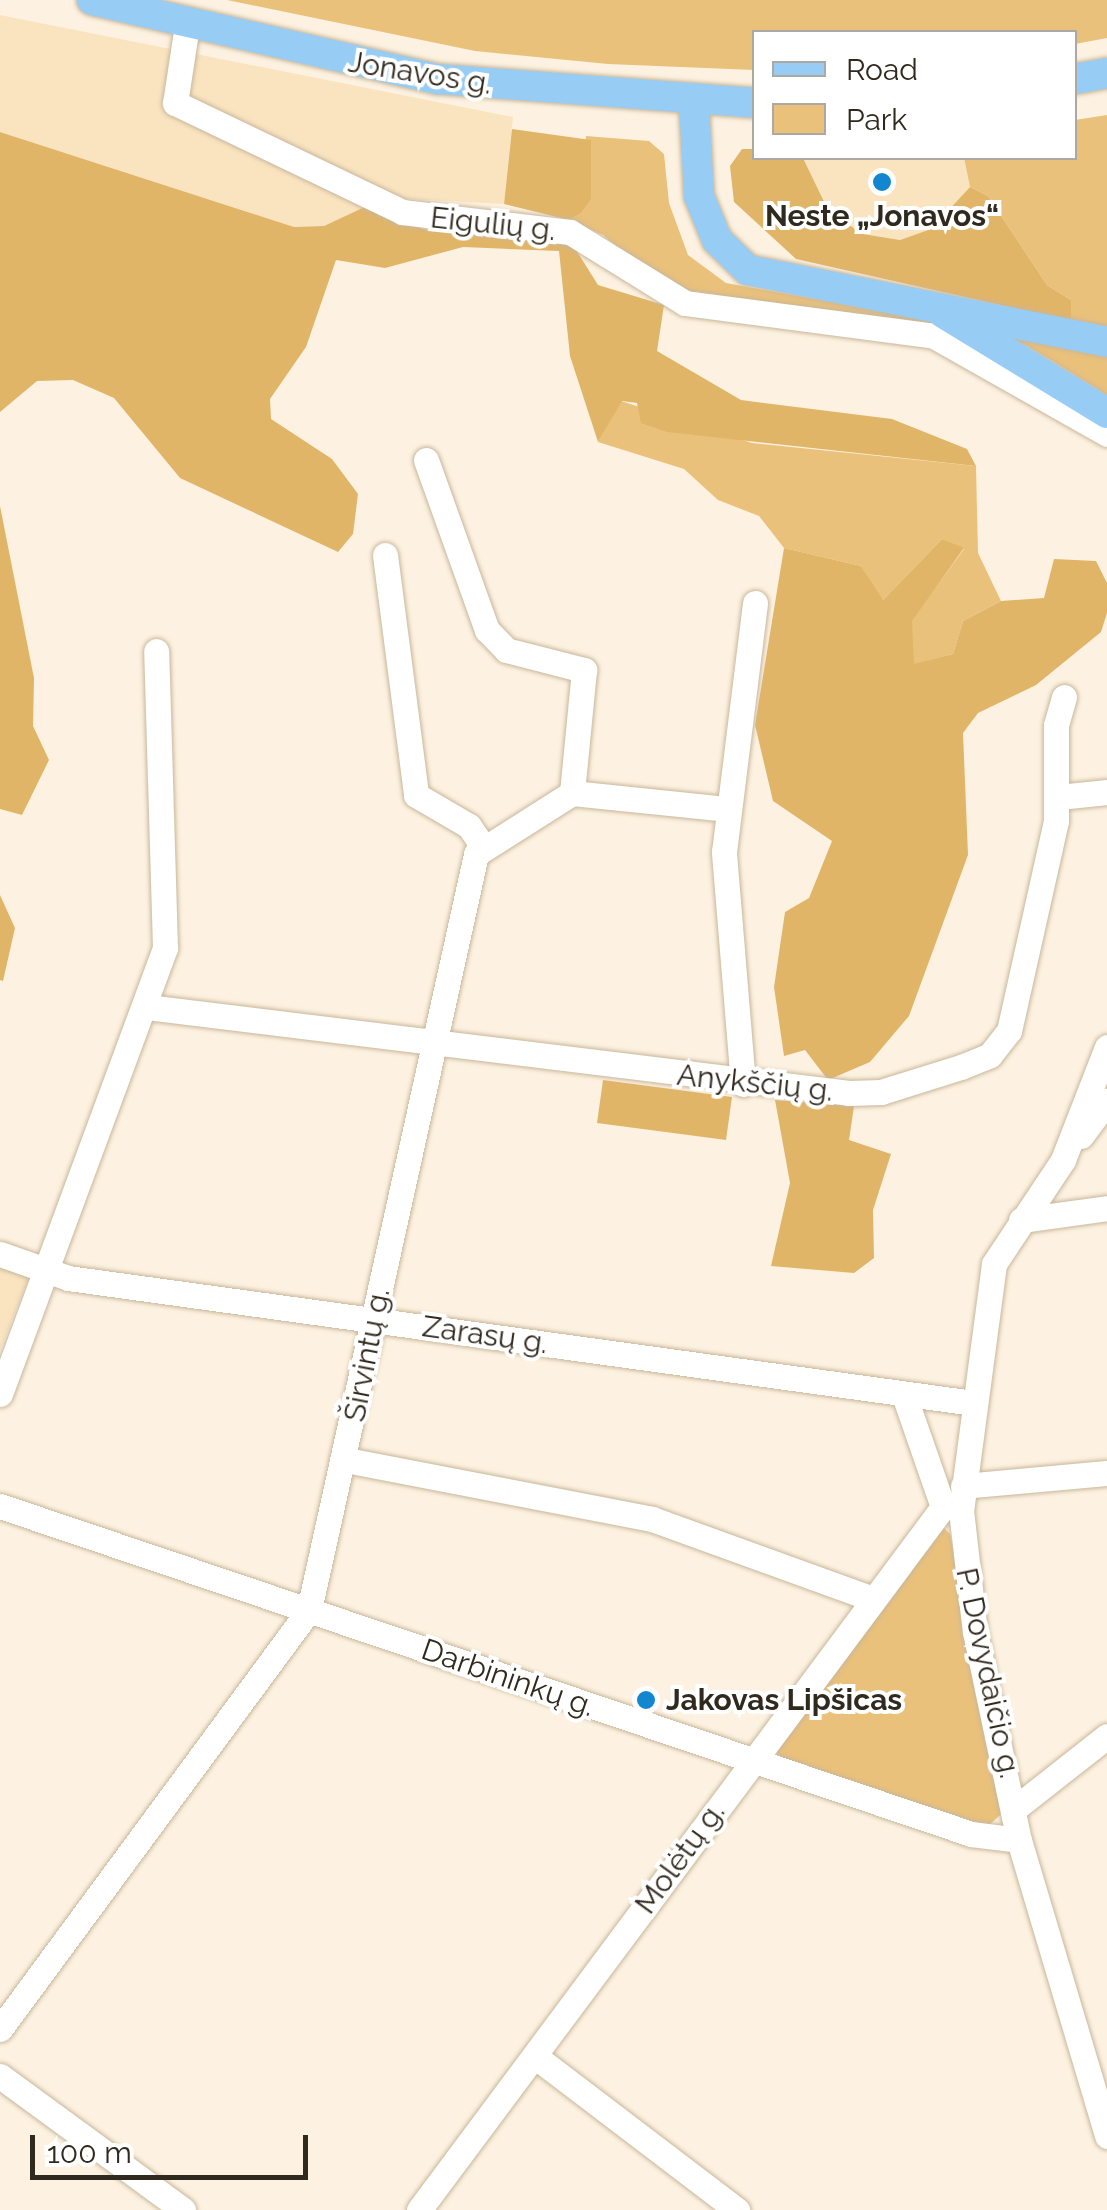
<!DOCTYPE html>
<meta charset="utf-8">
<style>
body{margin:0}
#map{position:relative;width:1107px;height:2210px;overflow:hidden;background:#fdf2e1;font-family:Raleway,sans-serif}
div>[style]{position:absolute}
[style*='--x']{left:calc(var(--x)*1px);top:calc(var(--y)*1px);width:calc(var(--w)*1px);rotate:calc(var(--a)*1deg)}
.built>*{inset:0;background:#fae4c0}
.green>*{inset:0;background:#eac17b}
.forest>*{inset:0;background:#e1b568}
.roads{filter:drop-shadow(0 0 2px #c8b79b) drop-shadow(0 0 2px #c8b79b)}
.minor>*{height:25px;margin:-12.5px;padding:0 12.5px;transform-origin:12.5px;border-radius:12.5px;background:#fff}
.major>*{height:30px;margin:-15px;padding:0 15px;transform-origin:15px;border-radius:15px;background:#97cdf5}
.dots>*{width:28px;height:28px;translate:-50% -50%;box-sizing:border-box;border:5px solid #fff;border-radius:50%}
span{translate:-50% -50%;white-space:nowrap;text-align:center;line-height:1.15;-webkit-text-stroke:8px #fff;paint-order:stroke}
.street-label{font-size:30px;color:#30291e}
.poi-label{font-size:30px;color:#30291e;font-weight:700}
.left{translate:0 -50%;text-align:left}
.legend{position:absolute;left:752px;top:30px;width:325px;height:130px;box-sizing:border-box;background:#fff;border:2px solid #aca9a5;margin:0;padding:12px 18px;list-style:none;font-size:30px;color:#30291e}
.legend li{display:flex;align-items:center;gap:20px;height:50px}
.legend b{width:50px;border:2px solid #aca9a5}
.scale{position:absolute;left:30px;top:2135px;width:278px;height:45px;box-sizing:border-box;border:5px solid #30291e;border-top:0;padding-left:12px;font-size:30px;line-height:35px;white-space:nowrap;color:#30291e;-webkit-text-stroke:8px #fff;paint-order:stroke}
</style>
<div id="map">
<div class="built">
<i style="clip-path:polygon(0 15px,513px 117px,504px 204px,388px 198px,324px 226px,294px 227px,0 132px)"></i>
<i style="clip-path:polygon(803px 158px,964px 158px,970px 187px,931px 229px,900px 240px,863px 234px,829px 212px)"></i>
<i style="clip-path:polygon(0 1265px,29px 1277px,0 1350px)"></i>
</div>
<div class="green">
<i style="clip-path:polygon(227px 0,1107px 0,1107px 38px,1075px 44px,1074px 32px,754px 32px,754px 70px,608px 64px,475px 51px)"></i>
<i style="clip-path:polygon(1107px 115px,1107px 330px,1071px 321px,1071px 300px,1047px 285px,988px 196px,970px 187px,964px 158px,1074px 158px,1075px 120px)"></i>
<i style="clip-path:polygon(586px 136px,649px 141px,664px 154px,669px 203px,688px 255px,726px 283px,929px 320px,972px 346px,666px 288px,603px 235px,569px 220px,580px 214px)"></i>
<i style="clip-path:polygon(989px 323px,1107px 351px,1107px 395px,1054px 362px)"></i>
<i style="clip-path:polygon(621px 401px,752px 443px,976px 466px,978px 553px,1001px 601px,963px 621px,953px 654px,913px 665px,911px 621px,964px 549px,942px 539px,882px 601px,861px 566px,784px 548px,759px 516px,718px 500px,684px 469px,598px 442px)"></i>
<i style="clip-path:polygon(942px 1526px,950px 1534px,1007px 1809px,988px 1826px,786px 1761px,774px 1751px)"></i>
</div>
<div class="forest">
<i style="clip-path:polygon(512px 129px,591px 140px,591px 199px,580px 214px,569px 220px,504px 204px)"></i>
<i style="clip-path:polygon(0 132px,294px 227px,324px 226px,369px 205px,423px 229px,573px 245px,598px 285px,664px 305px,657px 351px,741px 400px,892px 419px,967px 449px,976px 466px,667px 432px,641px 423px,637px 403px,622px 401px,598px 442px,570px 356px,559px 251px,463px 247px,385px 268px,336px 260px,306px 347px,270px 399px,271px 419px,332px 459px,358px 494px,353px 534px,338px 552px,180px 478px,114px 398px,73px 380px,37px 381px,0 412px)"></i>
<i style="clip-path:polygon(742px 149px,754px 149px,754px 158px,803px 158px,829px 212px,863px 234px,900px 240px,931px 229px,970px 187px,988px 196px,1047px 285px,1071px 300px,1071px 321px,796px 259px,734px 202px,730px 166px)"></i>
<i style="clip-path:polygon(0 506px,34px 678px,33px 726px,49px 760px,22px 815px,0 809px)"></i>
<i style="clip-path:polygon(942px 539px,964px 548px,912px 621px,914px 664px,953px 654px,963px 621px,1001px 601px,1044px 598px,1054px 559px,1096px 561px,1107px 583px,1107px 613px,1101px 632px,1036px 685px,978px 713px,963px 733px,968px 855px,909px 1016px,870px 1062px,828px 1080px,805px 1050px,784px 1056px,774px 987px,785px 912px,809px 898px,832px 841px,773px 801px,755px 725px,784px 548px,861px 566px,883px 600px)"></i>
<i style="clip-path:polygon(0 895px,15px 928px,3px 981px,0 980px)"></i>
<i style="clip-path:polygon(603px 1080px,732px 1097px,726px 1140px,597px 1123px)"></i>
<i style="clip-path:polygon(775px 1100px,854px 1106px,849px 1140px,891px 1154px,873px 1210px,874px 1258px,854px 1273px,771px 1266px,790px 1183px)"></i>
</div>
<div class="roads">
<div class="minor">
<i style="--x:187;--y:25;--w:79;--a:98.7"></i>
<i style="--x:175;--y:103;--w:252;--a:25.6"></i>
<i style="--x:402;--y:212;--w:169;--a:6.8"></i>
<i style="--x:570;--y:232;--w:135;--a:31.7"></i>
<i style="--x:685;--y:303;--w:251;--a:7.5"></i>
<i style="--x:934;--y:336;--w:199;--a:29.5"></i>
<i style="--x:426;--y:460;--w:181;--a:70.3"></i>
<i style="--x:487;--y:630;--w:28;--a:46"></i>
<i style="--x:506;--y:650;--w:81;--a:14.4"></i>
<i style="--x:584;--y:670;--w:124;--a:95.6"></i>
<i style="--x:385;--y:555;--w:242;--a:82.6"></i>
<i style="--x:416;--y:795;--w:61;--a:30.3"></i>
<i style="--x:469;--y:826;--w:23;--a:56"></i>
<i style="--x:1059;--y:797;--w:48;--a:-5.9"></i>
<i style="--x:147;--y:1007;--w:707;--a:6.98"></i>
<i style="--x:849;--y:1093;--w:32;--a:-2"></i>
<i style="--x:881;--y:1092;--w:84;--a:-17.4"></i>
<i style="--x:961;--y:1067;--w:31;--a:-22"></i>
<i style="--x:990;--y:1055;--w:31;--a:-52"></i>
<i style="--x:1009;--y:1031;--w:215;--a:-77.4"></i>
<i style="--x:1056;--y:821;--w:96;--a:-90"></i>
<i style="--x:1056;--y:725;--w:29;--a:-74"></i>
<i style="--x:1107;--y:1047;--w:121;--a:111.3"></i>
<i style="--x:1063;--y:1160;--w:125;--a:123.6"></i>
<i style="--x:994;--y:1264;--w:248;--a:97.6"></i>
<i style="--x:961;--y:1510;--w:123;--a:83.5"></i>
<i style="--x:975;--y:1632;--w:213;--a:78.1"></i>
<i style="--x:1019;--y:1840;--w:309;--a:73.4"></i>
<i style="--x:743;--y:1084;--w:233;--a:-94.7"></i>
<i style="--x:724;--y:852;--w:251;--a:-82.9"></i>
<i style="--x:1081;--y:1136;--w:44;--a:-53.4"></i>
<i style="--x:1021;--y:1220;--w:87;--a:-7.9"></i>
<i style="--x:0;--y:1254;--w:72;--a:19.4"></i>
<i style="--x:68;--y:1278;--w:915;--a:7.86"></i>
<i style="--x:0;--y:1394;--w:476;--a:-69.7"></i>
<i style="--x:165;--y:948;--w:297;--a:-91.7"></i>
<i style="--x:904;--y:1395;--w:119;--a:70.8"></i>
<i style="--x:346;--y:1460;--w:312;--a:10.9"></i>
<i style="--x:652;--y:1519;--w:235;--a:19.9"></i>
<i style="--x:963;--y:1486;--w:145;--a:-5.2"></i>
<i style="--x:0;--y:1506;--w:1025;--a:18.66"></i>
<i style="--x:971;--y:1834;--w:48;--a:7.1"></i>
<i style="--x:1018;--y:1806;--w:113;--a:-38.2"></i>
<i style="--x:0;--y:2029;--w:521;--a:-53.59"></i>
<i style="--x:309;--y:1610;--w:774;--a:-77.54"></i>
<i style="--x:476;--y:854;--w:114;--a:-32.4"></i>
<i style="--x:572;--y:793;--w:155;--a:5.9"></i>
<i style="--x:536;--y:2057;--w:253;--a:37.3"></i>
<i style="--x:0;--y:2076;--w:227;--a:36.2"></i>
<i style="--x:419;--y:2210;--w:877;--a:-53.3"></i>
</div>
<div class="major">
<i style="--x:92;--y:0;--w:355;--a:12.9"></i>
<i style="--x:438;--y:79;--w:317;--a:4.3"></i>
<i style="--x:1074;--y:79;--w:34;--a:-10"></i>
<i style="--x:694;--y:103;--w:93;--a:86.9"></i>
<i style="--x:699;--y:196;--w:48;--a:67.8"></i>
<i style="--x:717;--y:240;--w:43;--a:44.1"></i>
<i style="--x:748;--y:270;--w:366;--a:11.3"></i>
<i style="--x:943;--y:313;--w:192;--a:31.4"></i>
</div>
</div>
<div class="dots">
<i style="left:882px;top:182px;background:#1286cf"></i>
<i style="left:646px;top:1700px;background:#1286cf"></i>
</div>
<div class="street-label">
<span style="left:420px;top:73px;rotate:9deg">Jonavos g.</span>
<span style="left:493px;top:224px;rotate:6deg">Eigulių g.</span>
<span style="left:755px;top:1083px;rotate:6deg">Anykščių g.</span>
<span style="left:485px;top:1335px;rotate:8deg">Zarasų g.</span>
<span style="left:367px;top:1355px;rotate:-79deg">Širvintų g.</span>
<span style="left:988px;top:1673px;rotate:78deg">P. Dovydaičio g.</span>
<span style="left:508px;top:1678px;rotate:19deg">Darbininkų g.</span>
<span style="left:680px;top:1858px;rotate:-54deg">Molėtų g.</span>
</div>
<div class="poi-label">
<span style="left:882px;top:216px">Neste „Jonavos“</span>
<span class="left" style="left:666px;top:1700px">Jakovas Lipšicas</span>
</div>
<ul class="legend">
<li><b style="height:12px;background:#97cdf5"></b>Road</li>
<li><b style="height:28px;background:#eac17b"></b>Park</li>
</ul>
<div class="scale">100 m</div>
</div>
